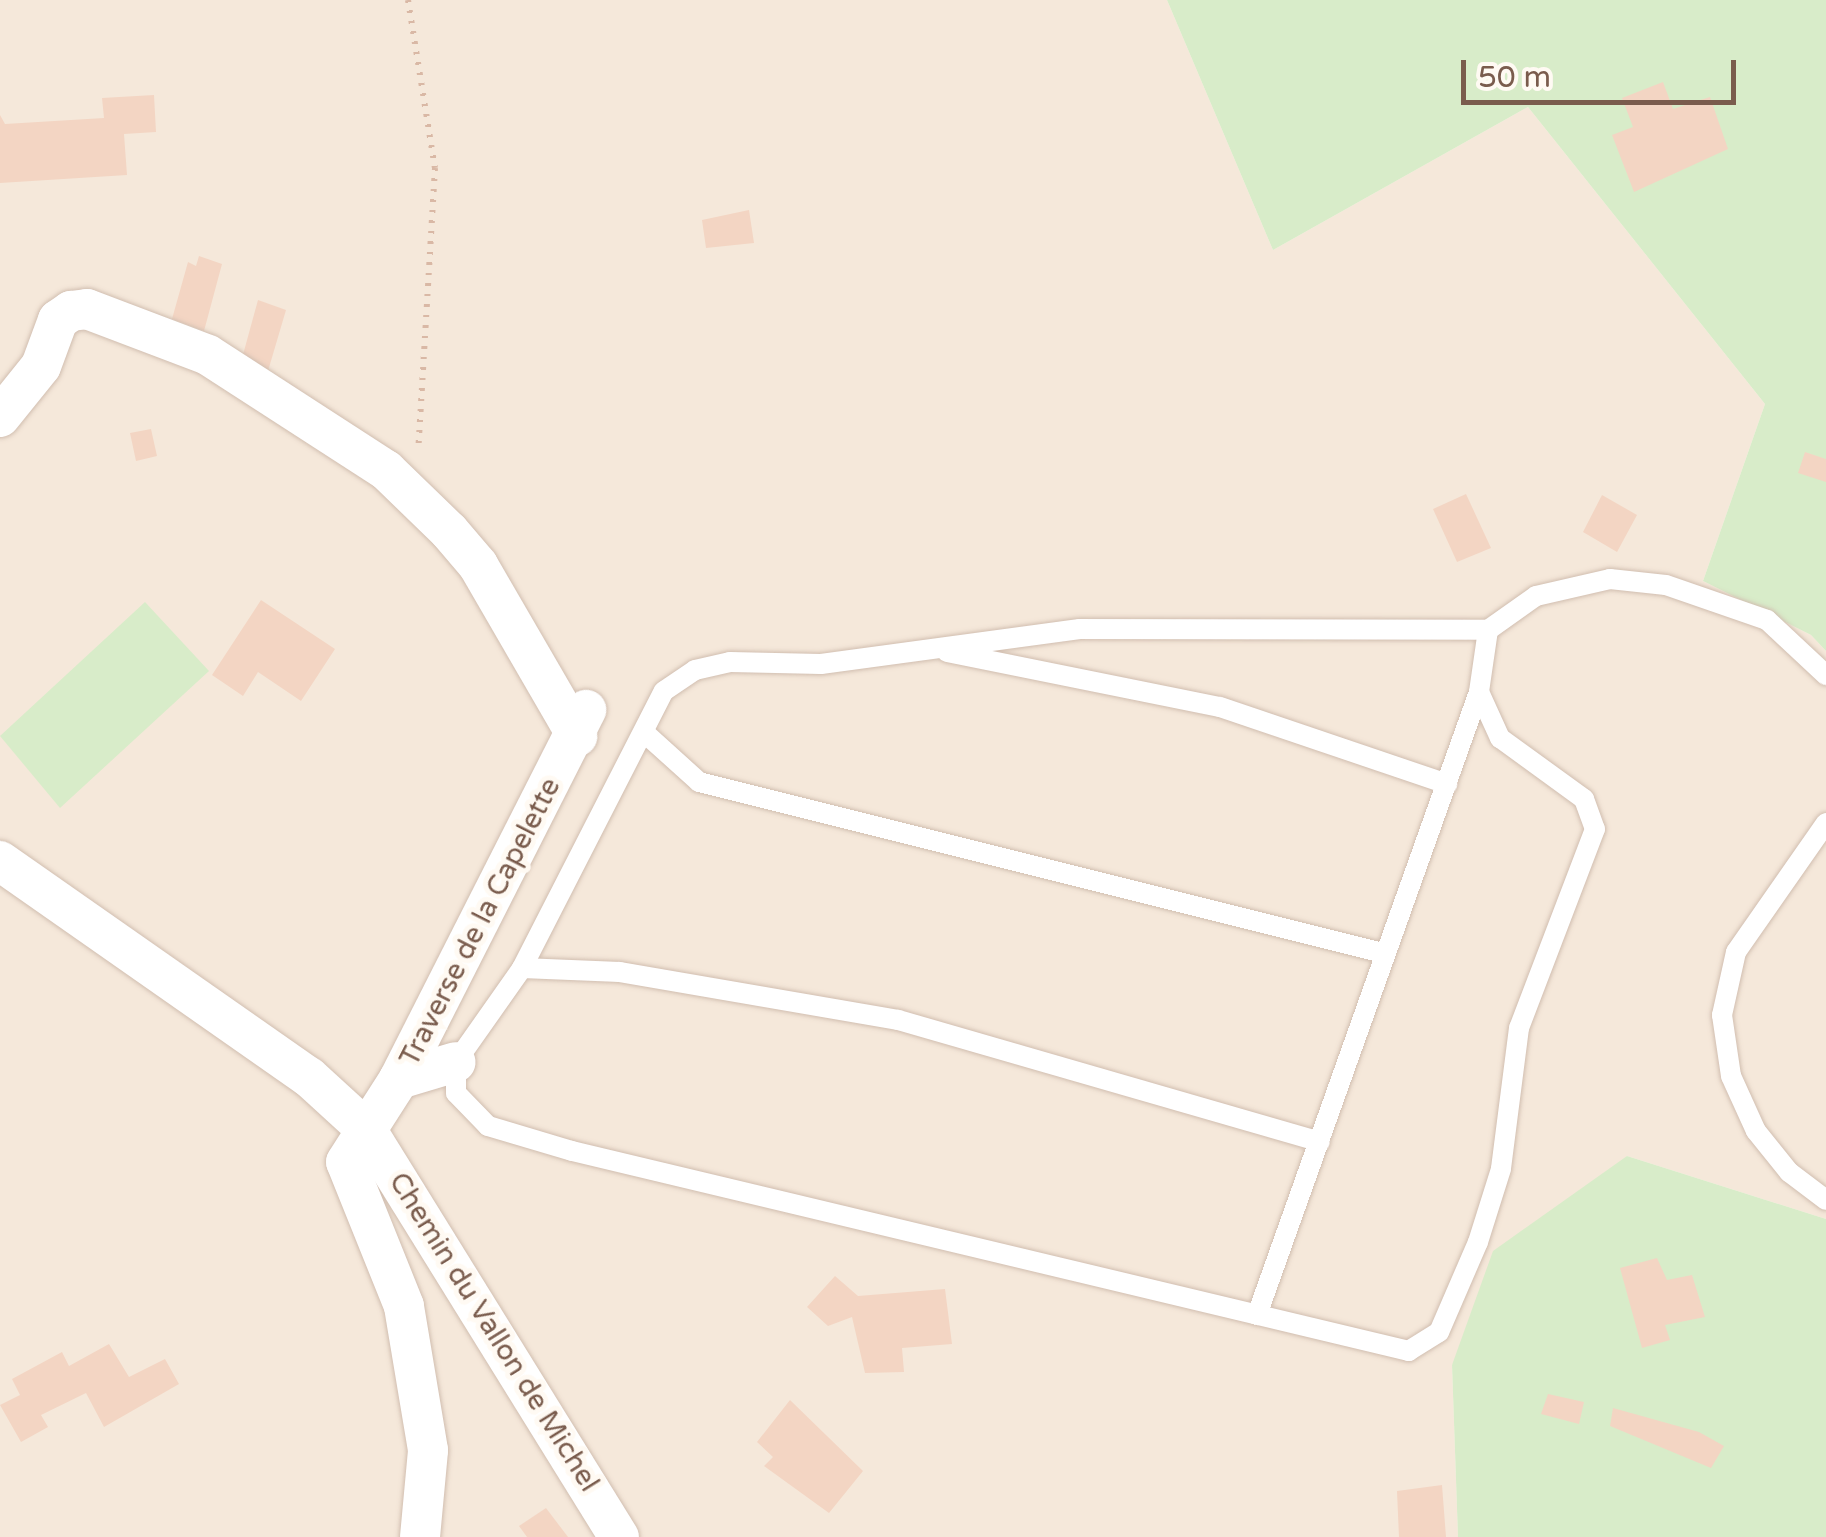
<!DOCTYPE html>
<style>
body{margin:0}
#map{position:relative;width:1826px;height:1537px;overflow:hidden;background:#fdf6ec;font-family:"Varela Round",sans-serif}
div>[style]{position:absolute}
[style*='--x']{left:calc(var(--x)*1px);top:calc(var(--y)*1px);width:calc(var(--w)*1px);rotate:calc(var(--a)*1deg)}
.residential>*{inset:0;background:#f5e8da}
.green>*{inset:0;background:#d8ecc9}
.building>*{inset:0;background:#f3d5c3}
.path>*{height:6px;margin-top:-3px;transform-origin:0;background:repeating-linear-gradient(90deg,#d9b8a5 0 2.5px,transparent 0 10.5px)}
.roads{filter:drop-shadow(0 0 2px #d1beb0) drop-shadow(0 0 2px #d1beb0)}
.service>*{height:20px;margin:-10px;padding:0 10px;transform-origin:10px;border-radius:10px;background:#fff}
.minor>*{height:40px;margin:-20px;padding:0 20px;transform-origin:20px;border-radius:20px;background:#fff}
span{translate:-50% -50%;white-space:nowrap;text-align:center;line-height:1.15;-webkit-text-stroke:10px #fffaf3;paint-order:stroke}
.street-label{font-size:28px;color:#7a5c4d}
.scale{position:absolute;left:1461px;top:60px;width:275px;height:45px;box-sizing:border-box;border:5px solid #7a5c4d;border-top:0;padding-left:12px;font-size:30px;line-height:35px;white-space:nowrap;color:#7a5c4d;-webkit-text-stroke:8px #fffaf3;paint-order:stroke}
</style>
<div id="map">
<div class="residential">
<i style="clip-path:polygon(0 0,1167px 0,1273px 250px,1528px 107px,1765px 404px,1703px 581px,1811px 635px,1826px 651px,1826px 1219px,1627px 1156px,1452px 1365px,1458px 1537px,0 1537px)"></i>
</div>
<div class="green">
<i style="clip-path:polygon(1167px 0,1826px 0,1826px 651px,1811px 635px,1703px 581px,1765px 404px,1528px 107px,1273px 250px)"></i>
<i style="clip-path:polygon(145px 602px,209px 671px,60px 808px,0 736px)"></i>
<i style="clip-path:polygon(1627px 1156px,1826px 1219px,1826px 1537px,1458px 1537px,1452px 1365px,1493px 1251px)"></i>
</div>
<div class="building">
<i style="clip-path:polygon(1663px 82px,1673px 109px,1710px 97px,1728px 149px,1634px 192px,1612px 135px,1633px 127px,1622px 98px)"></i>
<i style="clip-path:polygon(154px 95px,156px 132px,124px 134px,127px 175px,0 183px,0 115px,5px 124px,104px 118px,102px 98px)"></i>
<i style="clip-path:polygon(749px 210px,754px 243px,706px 248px,702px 220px)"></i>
<i style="clip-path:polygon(199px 256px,222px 264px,204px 331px,172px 319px,188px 262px,196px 266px)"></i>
<i style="clip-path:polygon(258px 300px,286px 310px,268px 371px,241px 362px)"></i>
<i style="clip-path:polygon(151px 429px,157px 456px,136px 461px,130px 433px)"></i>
<i style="clip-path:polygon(1805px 452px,1826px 459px,1826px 482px,1798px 473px)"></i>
<i style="clip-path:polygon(1466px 494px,1491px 548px,1457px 562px,1433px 509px)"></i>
<i style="clip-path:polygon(1602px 495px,1637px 515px,1617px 552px,1583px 532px)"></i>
<i style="clip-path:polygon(261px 600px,335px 649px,301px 701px,258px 672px,243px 696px,212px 675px)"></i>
<i style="clip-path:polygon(1657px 1258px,1667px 1280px,1692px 1275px,1705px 1317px,1665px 1325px,1670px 1340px,1642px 1348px,1620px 1268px)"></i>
<i style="clip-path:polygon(835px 1276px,858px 1296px,945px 1289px,952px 1344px,902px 1348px,904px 1372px,865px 1373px,852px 1317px,828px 1326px,807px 1307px)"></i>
<i style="clip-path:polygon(109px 1344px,129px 1377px,165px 1359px,179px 1384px,104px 1427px,86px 1393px,41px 1415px,48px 1427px,21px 1442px,0 1405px,20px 1395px,12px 1379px,62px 1352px,69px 1366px)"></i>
<i style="clip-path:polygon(1548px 1394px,1584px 1402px,1579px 1424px,1541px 1414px)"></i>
<i style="clip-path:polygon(790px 1400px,863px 1471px,829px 1513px,764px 1466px,773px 1457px,757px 1442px)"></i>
<i style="clip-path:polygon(1613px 1408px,1699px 1432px,1724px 1446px,1711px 1468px,1610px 1426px)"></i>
<i style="clip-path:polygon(1442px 1485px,1446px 1537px,1399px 1537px,1397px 1491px)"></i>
<i style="clip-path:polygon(546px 1508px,568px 1537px,527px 1537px,519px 1526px)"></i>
</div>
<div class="path">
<i style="--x:408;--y:0;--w:170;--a:80.9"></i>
<i style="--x:435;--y:168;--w:283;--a:93.4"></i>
</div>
<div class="roads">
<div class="service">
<i style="--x:1488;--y:630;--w:63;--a:98.3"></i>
<i style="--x:1479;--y:692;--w:51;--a:65.5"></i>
<i style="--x:1500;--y:738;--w:104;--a:36"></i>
<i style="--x:1584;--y:799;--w:32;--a:70"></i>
<i style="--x:1595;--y:829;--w:213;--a:110.9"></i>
<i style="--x:1519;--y:1028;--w:142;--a:97.3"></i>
<i style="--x:1501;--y:1169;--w:77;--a:107.5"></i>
<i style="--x:1478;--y:1242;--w:98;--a:113.4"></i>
<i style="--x:1439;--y:1332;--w:36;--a:148"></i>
<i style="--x:1409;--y:1351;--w:861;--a:-166.56"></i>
<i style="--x:572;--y:1151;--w:88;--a:-163.4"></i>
<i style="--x:488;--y:1126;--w:46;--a:-134.1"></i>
<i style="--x:456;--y:1093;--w:31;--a:-90"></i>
<i style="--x:456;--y:1062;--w:115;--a:-54.9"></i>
<i style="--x:522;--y:968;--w:311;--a:-62.9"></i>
<i style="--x:664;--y:691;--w:37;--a:-34"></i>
<i style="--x:695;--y:670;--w:36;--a:-13"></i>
<i style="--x:730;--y:662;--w:91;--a:1.3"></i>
<i style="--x:821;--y:664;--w:261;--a:-7.7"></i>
<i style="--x:1080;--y:629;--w:408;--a:0.1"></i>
<i style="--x:1488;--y:630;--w:59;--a:-35.3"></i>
<i style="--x:1536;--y:596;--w:76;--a:-12.9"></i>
<i style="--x:1610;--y:579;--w:56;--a:6.1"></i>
<i style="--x:1666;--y:585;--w:107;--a:19.1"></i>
<i style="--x:1767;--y:620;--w:81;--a:43"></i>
<i style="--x:947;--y:652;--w:278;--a:11.4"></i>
<i style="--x:1220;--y:707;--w:240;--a:18.7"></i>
<i style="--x:647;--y:735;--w:70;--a:42.1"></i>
<i style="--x:699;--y:782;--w:705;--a:14.04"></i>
<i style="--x:1826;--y:823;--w:157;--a:124.9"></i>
<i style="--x:1736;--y:952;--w:65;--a:102.5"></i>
<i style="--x:1722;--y:1015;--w:62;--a:81.6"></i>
<i style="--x:1731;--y:1076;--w:60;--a:65.6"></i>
<i style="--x:1756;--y:1131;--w:53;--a:51.2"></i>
<i style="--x:1789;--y:1172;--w:46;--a:37.1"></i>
<i style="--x:522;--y:968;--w:98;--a:2.3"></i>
<i style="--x:620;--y:972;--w:282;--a:9.8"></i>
<i style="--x:898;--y:1020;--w:439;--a:16.1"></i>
<i style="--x:1257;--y:1315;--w:661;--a:-70.39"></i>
</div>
<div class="minor">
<i style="--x:0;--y:417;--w:65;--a:-51.2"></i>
<i style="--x:41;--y:366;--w:49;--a:-69.7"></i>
<i style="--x:58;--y:320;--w:16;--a:-35"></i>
<i style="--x:71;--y:311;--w:16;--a:-7"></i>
<i style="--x:87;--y:309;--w:129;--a:20.8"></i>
<i style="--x:208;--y:355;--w:212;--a:32.9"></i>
<i style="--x:386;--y:470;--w:88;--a:44.1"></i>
<i style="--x:449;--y:531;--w:45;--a:49.5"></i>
<i style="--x:478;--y:565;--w:198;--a:59.9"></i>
<i style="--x:0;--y:861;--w:377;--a:35"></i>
<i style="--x:309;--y:1077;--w:77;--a:42.4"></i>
<i style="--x:366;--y:1129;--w:480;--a:58.2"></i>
<i style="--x:399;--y:1079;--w:59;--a:-16.6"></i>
<i style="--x:420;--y:1537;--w:87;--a:-84.7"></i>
<i style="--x:428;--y:1450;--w:146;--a:-99.5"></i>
<i style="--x:404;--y:1306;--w:155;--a:-111.9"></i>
<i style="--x:346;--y:1162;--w:98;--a:-57.4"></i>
<i style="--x:399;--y:1079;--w:414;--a:-63.1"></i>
</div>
</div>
<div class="street-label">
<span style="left:480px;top:922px;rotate:-63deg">Traverse de la Capelette</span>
<span style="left:494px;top:1332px;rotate:58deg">Chemin du Vallon de Michel</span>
</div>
<div class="scale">50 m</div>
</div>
